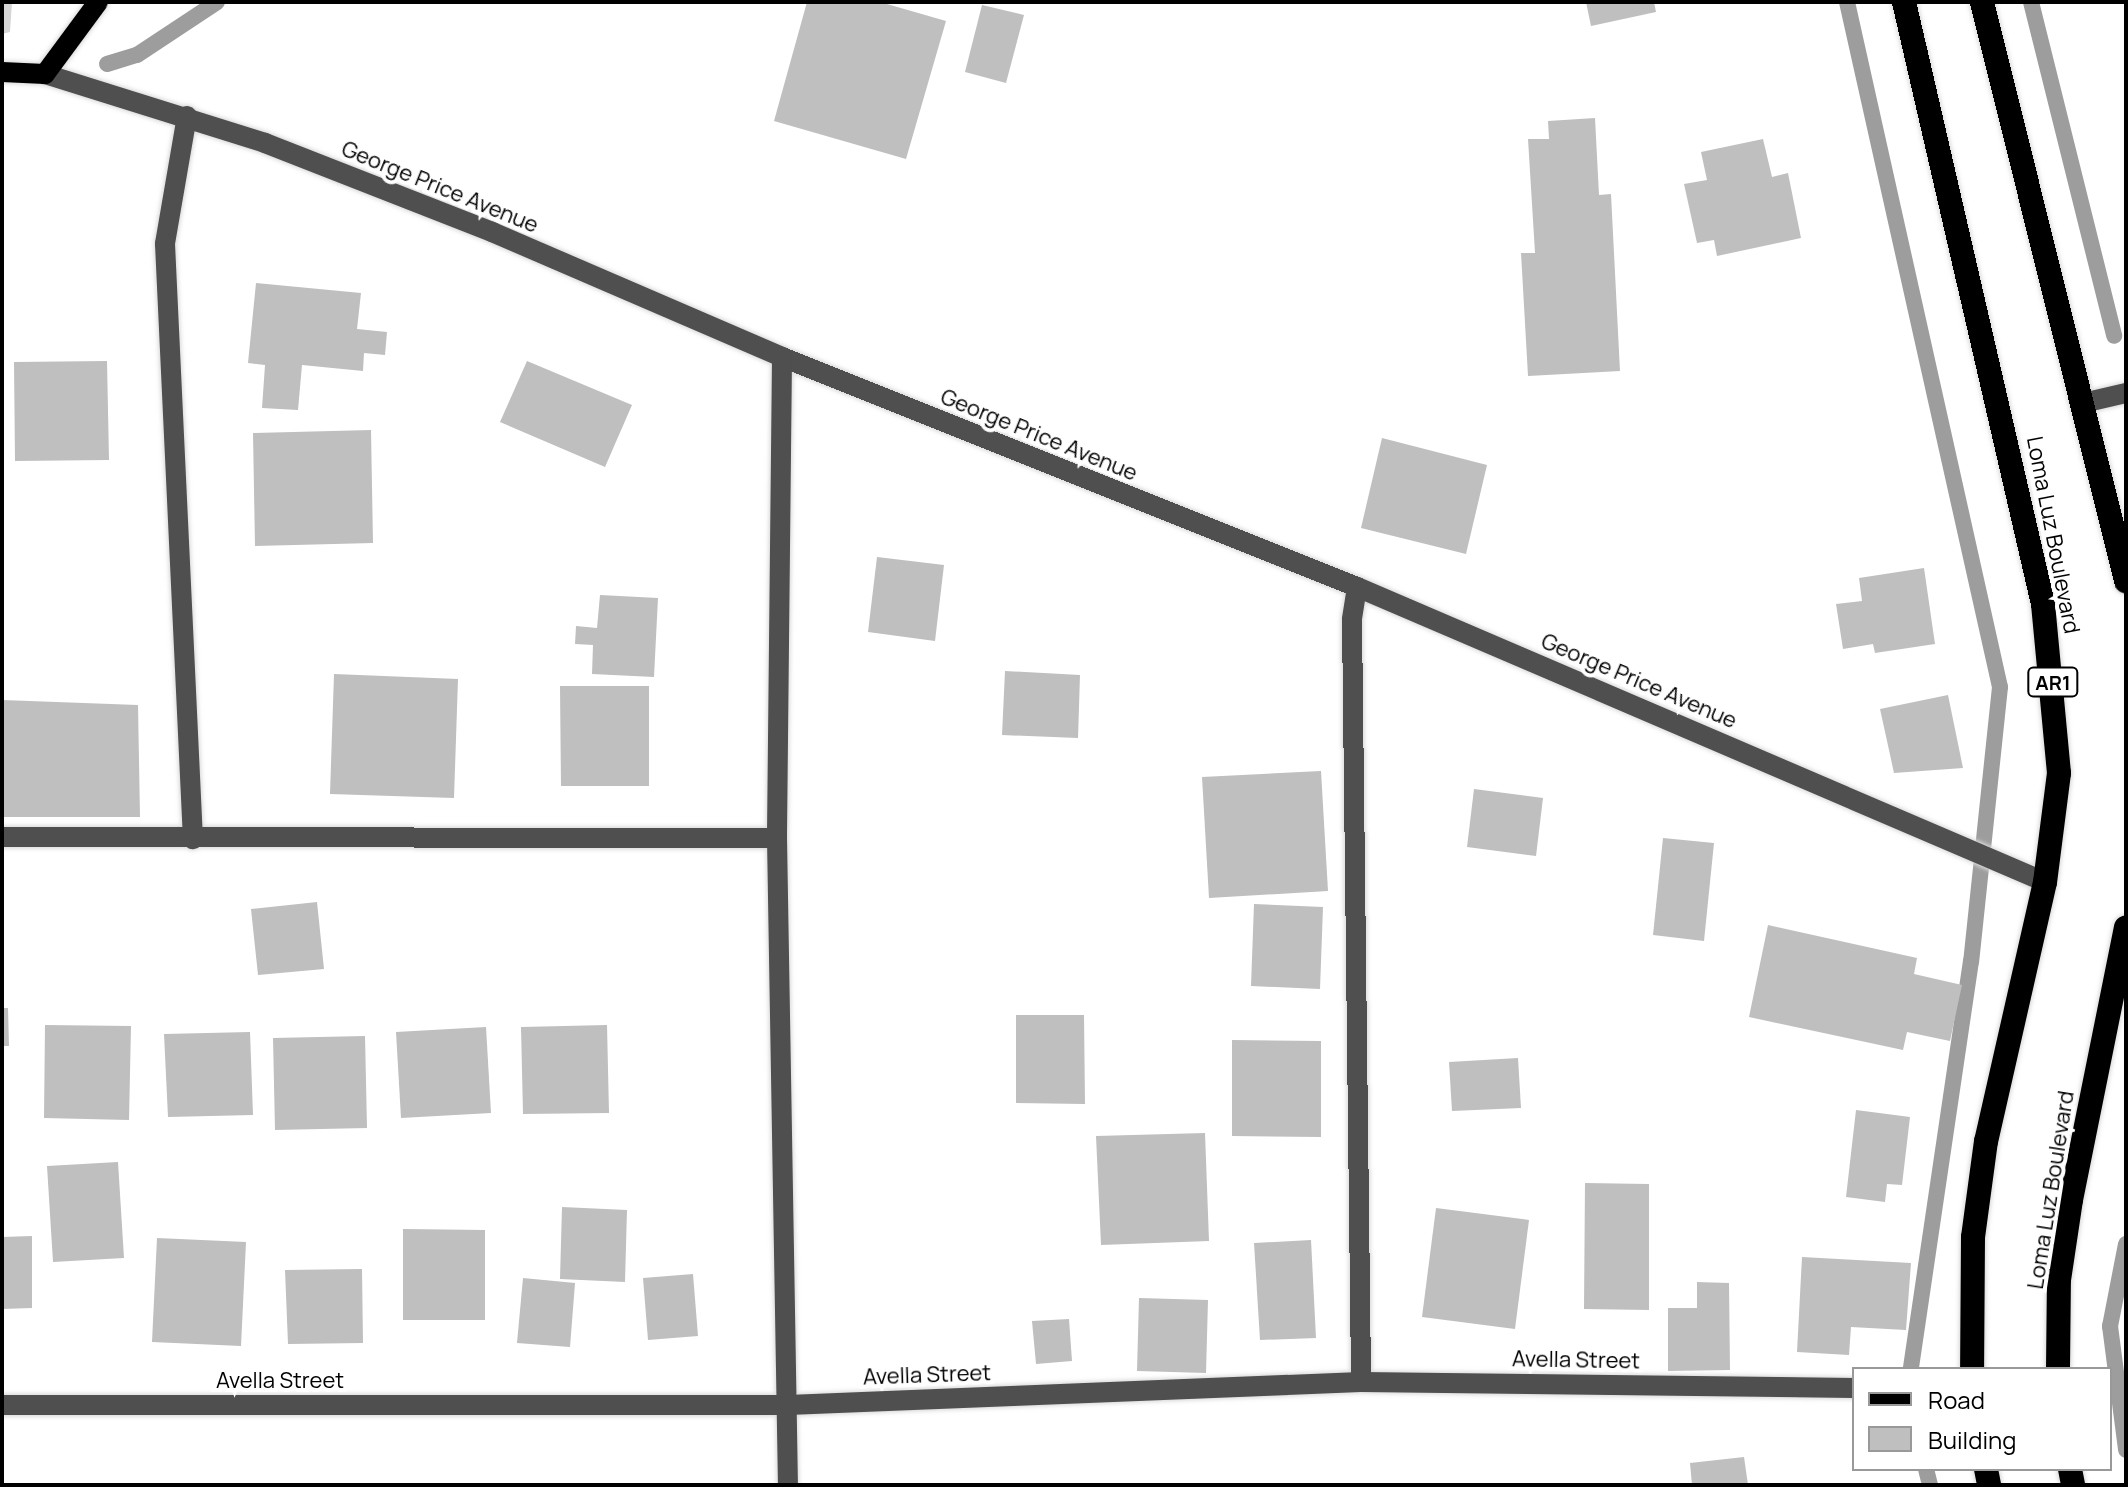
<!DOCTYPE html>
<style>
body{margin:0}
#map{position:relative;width:2128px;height:1487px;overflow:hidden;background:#fff;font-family:Manrope,sans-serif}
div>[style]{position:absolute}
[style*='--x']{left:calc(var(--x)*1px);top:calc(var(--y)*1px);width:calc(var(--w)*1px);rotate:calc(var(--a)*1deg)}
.green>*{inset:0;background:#d6d6d6}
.stream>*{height:16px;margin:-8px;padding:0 8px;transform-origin:8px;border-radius:8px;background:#9d9d9d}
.building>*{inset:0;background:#bfbfbf}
.roads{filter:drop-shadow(0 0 2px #dbdbdb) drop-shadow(0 0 2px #dbdbdb)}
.minor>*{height:20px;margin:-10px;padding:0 10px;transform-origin:10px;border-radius:10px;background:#4f4f4f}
.major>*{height:20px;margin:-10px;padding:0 10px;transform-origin:10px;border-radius:10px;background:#000}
.highway>*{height:24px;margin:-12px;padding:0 12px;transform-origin:12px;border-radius:12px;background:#000}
span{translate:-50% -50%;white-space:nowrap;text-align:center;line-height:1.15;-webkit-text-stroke:8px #fff;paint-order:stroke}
.shield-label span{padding:2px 6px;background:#fff;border:2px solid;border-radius:6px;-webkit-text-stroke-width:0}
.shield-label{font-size:20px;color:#000;font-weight:700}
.street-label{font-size:22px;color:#000}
.frame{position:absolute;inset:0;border:4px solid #000;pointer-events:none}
.legend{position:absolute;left:1852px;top:1367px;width:260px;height:104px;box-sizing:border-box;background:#fff;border:2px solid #999;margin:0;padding:10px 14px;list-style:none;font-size:24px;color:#000}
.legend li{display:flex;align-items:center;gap:16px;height:40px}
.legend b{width:40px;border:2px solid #999}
</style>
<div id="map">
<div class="green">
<i style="clip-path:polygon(2px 2px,12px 2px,10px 32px,2px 34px)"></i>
</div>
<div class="stream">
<i style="--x:1847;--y:2;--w:702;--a:77.41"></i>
<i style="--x:2000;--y:687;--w:276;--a:96"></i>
<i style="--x:1971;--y:961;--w:412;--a:98.4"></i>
<i style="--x:2031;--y:2;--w:344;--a:76"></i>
<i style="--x:107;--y:64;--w:31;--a:-17"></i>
<i style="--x:137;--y:55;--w:96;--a:-33.5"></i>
<i style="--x:2126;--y:1244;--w:84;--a:101"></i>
<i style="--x:2110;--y:1326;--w:125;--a:82.6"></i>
<i style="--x:1926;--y:1469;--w:16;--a:76"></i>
</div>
<div class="building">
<i style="clip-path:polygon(807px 2px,880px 2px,946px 21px,906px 159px,774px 121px)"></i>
<i style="clip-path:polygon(1586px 2px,1654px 2px,1656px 12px,1591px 26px)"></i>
<i style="clip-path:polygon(982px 5px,1024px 15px,1006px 83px,965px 72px)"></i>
<i style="clip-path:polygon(1595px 118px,1599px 195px,1611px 194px,1620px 371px,1528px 376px,1521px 253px,1535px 253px,1528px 139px,1549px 139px,1548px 121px)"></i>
<i style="clip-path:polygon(1763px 139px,1772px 177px,1788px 173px,1801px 238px,1717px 256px,1714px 240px,1697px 243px,1684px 184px,1707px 180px,1701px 152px)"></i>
<i style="clip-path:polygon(256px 283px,361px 293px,357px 329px,387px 332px,385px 355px,364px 353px,363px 371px,302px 365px,298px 410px,262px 408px,265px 365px,248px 363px)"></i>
<i style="clip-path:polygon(107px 361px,109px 460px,15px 461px,14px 362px)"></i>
<i style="clip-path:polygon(527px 361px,632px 405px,605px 467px,500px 422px)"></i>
<i style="clip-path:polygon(371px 430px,373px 543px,255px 546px,253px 433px)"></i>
<i style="clip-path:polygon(1382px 438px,1487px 465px,1466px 554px,1361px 528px)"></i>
<i style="clip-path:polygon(877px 557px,944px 565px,935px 641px,868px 632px)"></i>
<i style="clip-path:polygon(1924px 568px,1935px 644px,1875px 653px,1873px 644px,1843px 649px,1836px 604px,1862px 601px,1859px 578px)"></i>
<i style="clip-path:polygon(600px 595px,658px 598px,654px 677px,592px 674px,593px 645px,575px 644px,576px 626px,597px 628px)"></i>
<i style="clip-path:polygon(1005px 671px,1080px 675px,1078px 738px,1002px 735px)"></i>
<i style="clip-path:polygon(334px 674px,458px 679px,454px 798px,330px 794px)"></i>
<i style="clip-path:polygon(560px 686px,649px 686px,649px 786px,561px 786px)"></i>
<i style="clip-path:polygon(1948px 695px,1963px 768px,1894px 773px,1880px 709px)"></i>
<i style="clip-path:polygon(2px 700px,138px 705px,140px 817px,2px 817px)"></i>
<i style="clip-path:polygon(1321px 771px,1328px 891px,1209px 898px,1202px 777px)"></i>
<i style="clip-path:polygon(1474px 789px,1543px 798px,1536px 856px,1467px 847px)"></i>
<i style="clip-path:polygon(1663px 838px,1714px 843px,1704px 941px,1653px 935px)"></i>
<i style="clip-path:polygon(317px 902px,324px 969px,258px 975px,251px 909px)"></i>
<i style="clip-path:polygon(1254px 904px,1323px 907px,1320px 989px,1251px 986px)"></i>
<i style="clip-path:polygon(1768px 925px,1917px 958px,1914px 974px,1962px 985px,1950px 1041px,1907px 1032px,1903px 1050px,1749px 1017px)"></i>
<i style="clip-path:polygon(2px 1008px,8px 1008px,9px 1046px,2px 1046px)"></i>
<i style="clip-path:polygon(1016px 1015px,1084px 1015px,1085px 1104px,1016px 1103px)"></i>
<i style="clip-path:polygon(45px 1025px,131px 1026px,129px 1120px,44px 1118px)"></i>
<i style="clip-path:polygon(607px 1025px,609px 1113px,523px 1114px,521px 1027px)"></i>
<i style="clip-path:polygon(486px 1027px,491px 1113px,401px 1118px,396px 1032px)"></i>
<i style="clip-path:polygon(250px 1032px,253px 1115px,168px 1117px,164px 1034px)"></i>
<i style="clip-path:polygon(365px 1036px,367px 1128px,275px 1130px,273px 1038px)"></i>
<i style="clip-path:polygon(1232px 1040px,1321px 1041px,1321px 1137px,1232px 1136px)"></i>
<i style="clip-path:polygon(1518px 1058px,1521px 1108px,1452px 1111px,1449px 1062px)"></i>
<i style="clip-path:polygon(1856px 1110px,1910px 1117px,1902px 1185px,1887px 1184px,1885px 1202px,1846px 1197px)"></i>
<i style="clip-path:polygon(1205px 1133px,1209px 1241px,1101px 1245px,1096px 1136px)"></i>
<i style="clip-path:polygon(118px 1162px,124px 1258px,53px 1262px,47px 1166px)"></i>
<i style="clip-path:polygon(1585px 1183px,1649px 1184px,1649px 1310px,1584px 1309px)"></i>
<i style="clip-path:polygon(562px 1207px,627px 1210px,625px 1282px,560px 1279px)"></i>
<i style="clip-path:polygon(1436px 1208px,1529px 1220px,1515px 1329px,1422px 1317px)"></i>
<i style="clip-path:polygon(403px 1229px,485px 1230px,485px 1320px,403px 1320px)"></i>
<i style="clip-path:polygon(32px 1236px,32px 1308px,2px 1309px,2px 1237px)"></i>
<i style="clip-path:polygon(157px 1238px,246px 1242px,241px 1346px,152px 1342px)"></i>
<i style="clip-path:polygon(1311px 1240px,1316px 1338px,1260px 1340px,1254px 1243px)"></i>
<i style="clip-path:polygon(1802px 1257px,1911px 1263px,1906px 1330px,1851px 1327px,1849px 1355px,1797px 1352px)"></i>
<i style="clip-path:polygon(362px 1269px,363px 1343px,288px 1344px,285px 1270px)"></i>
<i style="clip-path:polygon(693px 1274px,698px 1336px,648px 1340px,643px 1278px)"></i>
<i style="clip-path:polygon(523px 1278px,575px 1283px,570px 1347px,517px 1343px)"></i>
<i style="clip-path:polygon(1697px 1282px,1729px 1283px,1730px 1370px,1668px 1371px,1668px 1308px,1697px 1308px)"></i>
<i style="clip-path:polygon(1139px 1298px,1208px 1300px,1206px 1373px,1137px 1371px)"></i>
<i style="clip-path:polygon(1069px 1319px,1072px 1361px,1036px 1364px,1032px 1321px)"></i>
<i style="clip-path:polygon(1744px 1457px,1748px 1485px,1692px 1485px,1690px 1463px)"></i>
</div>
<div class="roads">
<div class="minor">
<i style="--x:45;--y:74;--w:231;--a:17.4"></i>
<i style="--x:265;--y:143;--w:244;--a:21.4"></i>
<i style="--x:492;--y:232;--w:316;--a:23.3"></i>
<i style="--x:782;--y:357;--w:619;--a:21.8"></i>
<i style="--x:1357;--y:587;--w:749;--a:23.21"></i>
<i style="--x:187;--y:116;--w:130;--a:99.8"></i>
<i style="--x:165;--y:244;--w:596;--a:87.31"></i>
<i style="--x:782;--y:357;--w:481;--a:90.6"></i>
<i style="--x:777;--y:838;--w:647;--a:89.03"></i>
<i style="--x:2083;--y:403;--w:44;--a:-13.1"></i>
<i style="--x:1357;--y:587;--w:33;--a:99"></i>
<i style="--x:1352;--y:620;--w:762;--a:89.32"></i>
<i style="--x:2;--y:837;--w:775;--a:0.07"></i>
<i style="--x:2;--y:1405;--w:786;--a:0"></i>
<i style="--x:788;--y:1405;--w:573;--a:-2.3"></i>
<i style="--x:1361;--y:1382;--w:493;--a:0.7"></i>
</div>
<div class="major">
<i style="--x:2;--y:72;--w:43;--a:2.7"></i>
<i style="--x:45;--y:74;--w:89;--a:-53.6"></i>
</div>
<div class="highway">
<i style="--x:1904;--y:2;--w:618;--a:77"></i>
<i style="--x:2043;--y:604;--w:170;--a:84.6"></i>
<i style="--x:2059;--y:773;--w:110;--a:97.3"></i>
<i style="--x:2045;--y:882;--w:266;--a:102.8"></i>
<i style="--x:1986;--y:1141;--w:97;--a:97.7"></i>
<i style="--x:1973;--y:1237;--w:132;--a:90.4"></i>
<i style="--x:1982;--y:2;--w:597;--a:76.03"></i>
<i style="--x:2058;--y:1369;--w:89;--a:-89.4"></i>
<i style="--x:2059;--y:1280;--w:81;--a:-81.5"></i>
<i style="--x:2071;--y:1200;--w:278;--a:-78.6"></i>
<i style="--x:1986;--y:1469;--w:16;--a:79"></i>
<i style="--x:2070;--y:1469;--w:16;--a:79"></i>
</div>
</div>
<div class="shield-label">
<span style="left:2053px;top:682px">AR1</span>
</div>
<div class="street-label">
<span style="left:440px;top:187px;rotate:22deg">George Price Avenue</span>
<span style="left:1039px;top:435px;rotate:22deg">George Price Avenue</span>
<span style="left:2053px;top:535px;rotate:79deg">Loma Luz Boulevard</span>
<span style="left:1639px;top:681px;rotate:23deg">George Price Avenue</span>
<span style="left:2051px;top:1190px;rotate:-81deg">Loma Luz Boulevard</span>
<span style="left:1576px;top:1360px;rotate:1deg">Avella Street</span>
<span style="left:927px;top:1375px;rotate:-2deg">Avella Street</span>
<span style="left:280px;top:1381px">Avella Street</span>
</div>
<div class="frame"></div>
<ul class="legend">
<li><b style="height:10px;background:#000"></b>Road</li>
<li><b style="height:22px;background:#bfbfbf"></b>Building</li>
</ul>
</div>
